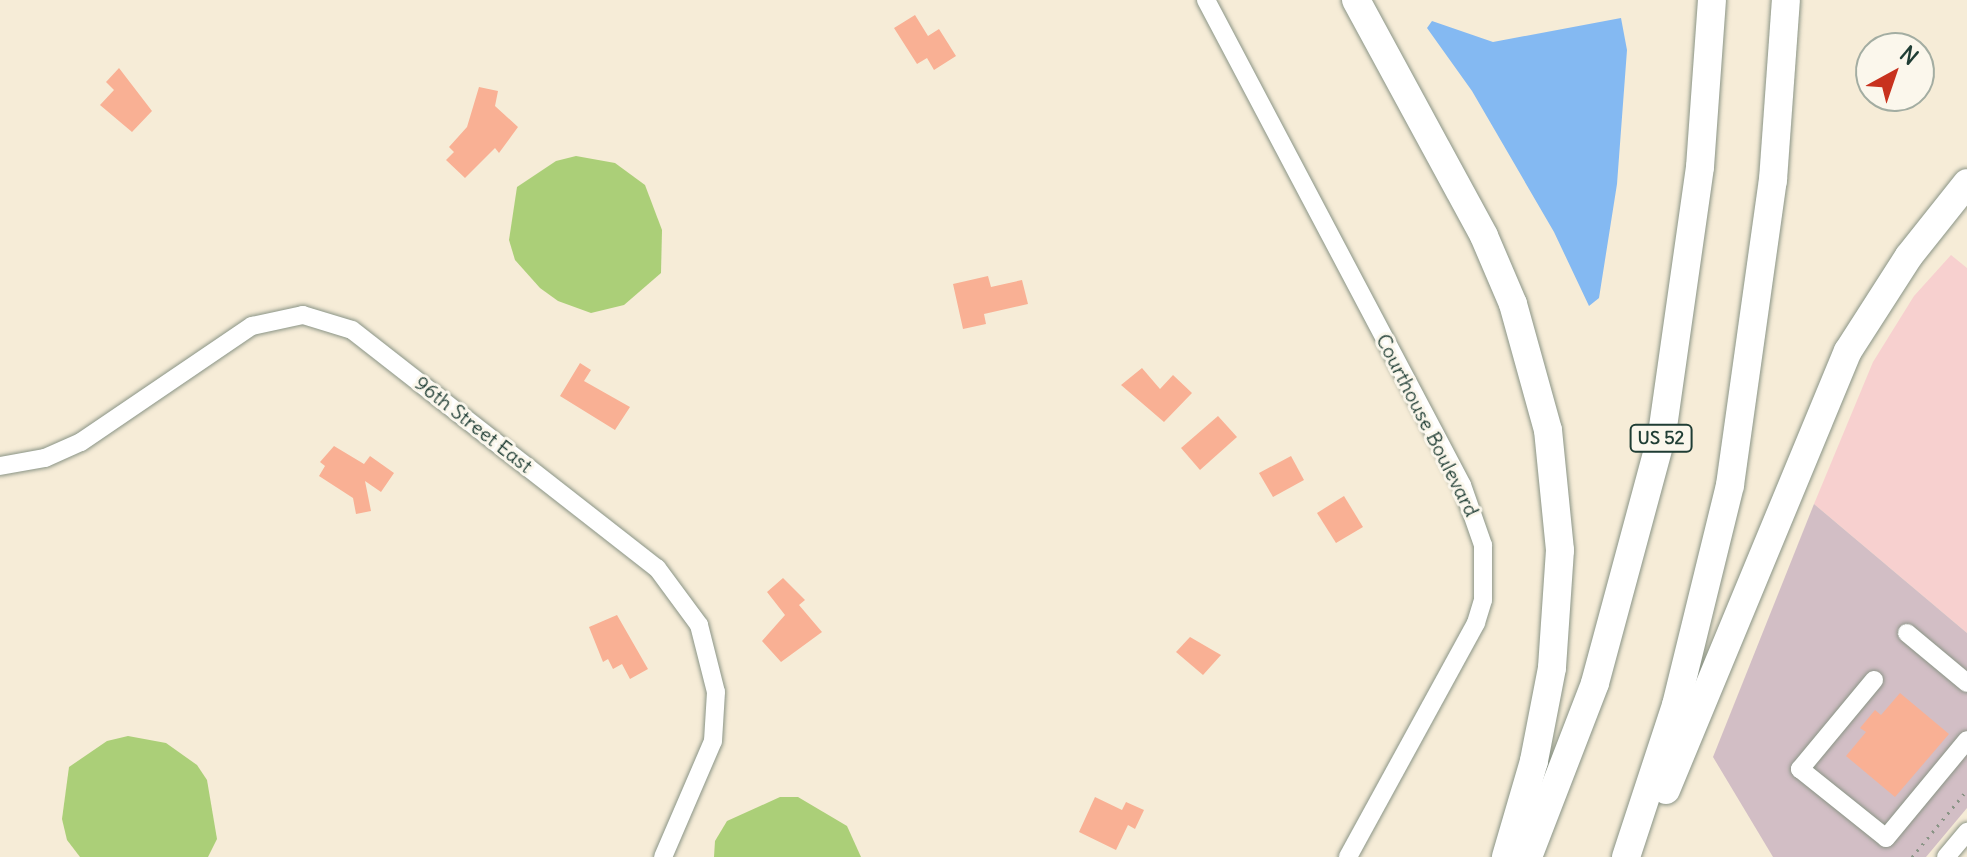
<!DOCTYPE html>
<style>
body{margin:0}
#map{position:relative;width:1967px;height:857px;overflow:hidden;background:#f6ecd7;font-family:Delius,sans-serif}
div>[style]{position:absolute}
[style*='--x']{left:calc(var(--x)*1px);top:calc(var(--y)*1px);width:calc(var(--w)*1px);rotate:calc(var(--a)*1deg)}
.built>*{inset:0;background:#f7d0cf}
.industrial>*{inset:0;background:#d2bec5}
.green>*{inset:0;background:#abcf78}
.water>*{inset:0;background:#84b9f2}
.building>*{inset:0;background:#f9b094}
.path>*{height:3px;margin-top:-1.5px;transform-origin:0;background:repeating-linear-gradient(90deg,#8a9486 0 2px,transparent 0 8px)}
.roads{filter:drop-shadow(0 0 2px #8a9486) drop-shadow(0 0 2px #8a9486)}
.minor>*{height:18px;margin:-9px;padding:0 9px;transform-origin:9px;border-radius:9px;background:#fff}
.highway>*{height:28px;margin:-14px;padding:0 14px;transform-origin:14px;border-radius:14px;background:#fff}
span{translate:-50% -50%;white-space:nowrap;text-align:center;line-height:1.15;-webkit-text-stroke:6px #fbf7ec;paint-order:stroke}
.shield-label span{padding:2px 6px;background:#fbf7ec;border:2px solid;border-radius:6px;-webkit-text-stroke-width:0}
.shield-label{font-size:18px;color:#1f3d34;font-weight:700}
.street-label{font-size:20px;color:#1f3d34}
.north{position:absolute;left:1855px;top:32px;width:80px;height:80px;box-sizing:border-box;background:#fbf7ec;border:2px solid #a3ada2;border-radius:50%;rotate:40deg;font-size:22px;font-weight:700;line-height:32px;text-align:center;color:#1f3d34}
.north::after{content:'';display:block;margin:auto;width:28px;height:36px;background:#c8321e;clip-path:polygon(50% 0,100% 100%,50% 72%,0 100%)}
</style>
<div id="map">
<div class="built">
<i style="clip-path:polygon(1951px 255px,1967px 268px,1967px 633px,1814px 504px,1873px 362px,1914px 296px)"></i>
</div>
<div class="industrial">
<i style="clip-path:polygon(1814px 504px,1967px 633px,1967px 808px,1926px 857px,1773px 857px,1713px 757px)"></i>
</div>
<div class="green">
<i style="clip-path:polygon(576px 156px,615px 163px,645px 185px,662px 230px,661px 273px,624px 305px,591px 313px,558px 301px,540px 288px,515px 260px,509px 240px,517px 187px,556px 161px)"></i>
<i style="clip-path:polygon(128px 736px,166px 743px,197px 765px,207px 780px,217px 839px,208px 857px,80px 857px,67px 840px,62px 819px,69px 767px,107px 741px)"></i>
<i style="clip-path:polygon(780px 797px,798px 797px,847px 826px,861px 857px,714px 857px,715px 841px,727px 821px)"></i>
</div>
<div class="water">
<i style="clip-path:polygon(1621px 18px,1627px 50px,1617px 184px,1599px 298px,1589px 306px,1554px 232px,1472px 91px,1427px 28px,1432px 21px,1493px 42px)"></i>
</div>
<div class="building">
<i style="clip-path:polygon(915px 15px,928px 36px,939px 29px,956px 56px,934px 70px,927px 58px,917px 64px,894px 28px)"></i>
<i style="clip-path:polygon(119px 68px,152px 111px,132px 132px,100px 105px,114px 90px,106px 82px)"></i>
<i style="clip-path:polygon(479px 87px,498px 91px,495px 106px,518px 127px,499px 153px,495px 148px,465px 178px,446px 160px,454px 152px,449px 147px,467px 127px)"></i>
<i style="clip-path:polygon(988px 276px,991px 287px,1022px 280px,1028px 304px,984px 314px,986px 324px,963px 329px,953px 284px)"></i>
<i style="clip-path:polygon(580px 363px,591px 370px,584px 381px,630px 407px,615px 430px,560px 396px)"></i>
<i style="clip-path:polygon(1142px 368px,1160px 389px,1173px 375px,1192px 393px,1164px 422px,1121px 385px)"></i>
<i style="clip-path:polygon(1218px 416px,1237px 437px,1200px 470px,1181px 448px)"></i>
<i style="clip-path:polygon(334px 446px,364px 464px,370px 456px,394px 473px,381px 492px,365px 481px,371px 511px,356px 514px,353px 498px,319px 476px,325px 466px,320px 462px)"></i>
<i style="clip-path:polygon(1291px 456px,1304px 480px,1273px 497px,1259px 473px)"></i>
<i style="clip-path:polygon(1344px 496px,1363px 527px,1336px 543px,1317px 513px)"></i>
<i style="clip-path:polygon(783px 578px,805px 600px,799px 605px,822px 632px,781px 662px,762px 641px,785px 615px,767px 592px)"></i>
<i style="clip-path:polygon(617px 615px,648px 669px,630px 679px,622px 664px,613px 669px,608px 659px,603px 662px,589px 627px)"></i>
<i style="clip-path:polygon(1190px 637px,1221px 655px,1203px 675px,1176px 652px)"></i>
<i style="clip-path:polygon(1900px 693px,1949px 734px,1895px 797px,1846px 756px,1866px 732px,1860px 728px,1875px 710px,1881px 715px)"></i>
<i style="clip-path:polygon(1095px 797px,1122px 810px,1126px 802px,1144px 810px,1135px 829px,1128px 825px,1116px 850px,1079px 832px)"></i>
</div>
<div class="path">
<i style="--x:1912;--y:857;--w:87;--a:-50.6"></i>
</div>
<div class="roads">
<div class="minor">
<i style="--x:1206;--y:0;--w:548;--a:62.17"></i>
<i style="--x:1462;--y:485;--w:64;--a:70.7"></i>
<i style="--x:1483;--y:545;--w:55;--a:90"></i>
<i style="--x:1483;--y:600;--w:24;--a:107"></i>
<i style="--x:1476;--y:623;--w:267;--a:118.7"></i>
<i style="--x:0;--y:466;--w:46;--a:-10.1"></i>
<i style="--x:45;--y:458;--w:39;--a:-24"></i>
<i style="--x:81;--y:442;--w:207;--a:-34.2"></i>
<i style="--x:252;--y:326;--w:52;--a:-12.2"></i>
<i style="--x:303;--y:315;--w:51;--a:17"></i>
<i style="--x:352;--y:330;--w:387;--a:38"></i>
<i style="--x:657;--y:568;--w:71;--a:53.6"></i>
<i style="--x:699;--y:625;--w:69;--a:75.8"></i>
<i style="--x:716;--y:692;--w:49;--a:93.5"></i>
<i style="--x:713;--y:741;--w:126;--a:113.3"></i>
<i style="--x:1907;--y:633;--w:78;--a:39.8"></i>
<i style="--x:1874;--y:680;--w:116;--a:129.7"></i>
<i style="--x:1800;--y:769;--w:110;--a:38.7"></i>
<i style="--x:1886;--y:838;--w:127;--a:-50.4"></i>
<i style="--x:1946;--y:857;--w:33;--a:-50"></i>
</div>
<div class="highway">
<i style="--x:1356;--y:0;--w:268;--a:61.5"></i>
<i style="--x:1484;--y:236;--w:74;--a:66.9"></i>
<i style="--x:1513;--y:304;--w:131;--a:74.5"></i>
<i style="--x:1548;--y:430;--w:121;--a:84.3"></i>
<i style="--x:1560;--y:550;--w:118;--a:93.9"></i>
<i style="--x:1552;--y:668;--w:95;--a:101"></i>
<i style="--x:1534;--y:761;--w:100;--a:106.3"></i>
<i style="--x:1666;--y:790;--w:475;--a:-67.5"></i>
<i style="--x:1848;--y:351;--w:113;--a:-57.3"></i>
<i style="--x:1909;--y:256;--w:93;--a:-51.5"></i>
<i style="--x:1528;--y:857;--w:186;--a:-68.9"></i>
<i style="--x:1595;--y:683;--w:258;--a:-74.9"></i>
<i style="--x:1662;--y:434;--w:270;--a:-81.9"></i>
<i style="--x:1700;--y:167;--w:167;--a:-85.9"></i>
<i style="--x:1626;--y:857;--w:160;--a:-71.8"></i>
<i style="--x:1676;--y:705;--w:227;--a:-76.2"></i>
<i style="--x:1730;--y:485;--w:308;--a:-82"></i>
<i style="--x:1773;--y:180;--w:180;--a:-85.9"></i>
</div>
</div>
<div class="shield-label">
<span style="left:1661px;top:438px">US 52</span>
</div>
<div class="street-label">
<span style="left:474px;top:424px;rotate:38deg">96th Street East</span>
<span style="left:1428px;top:425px;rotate:63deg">Courthouse Boulevard</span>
</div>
<div class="north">N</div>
</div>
